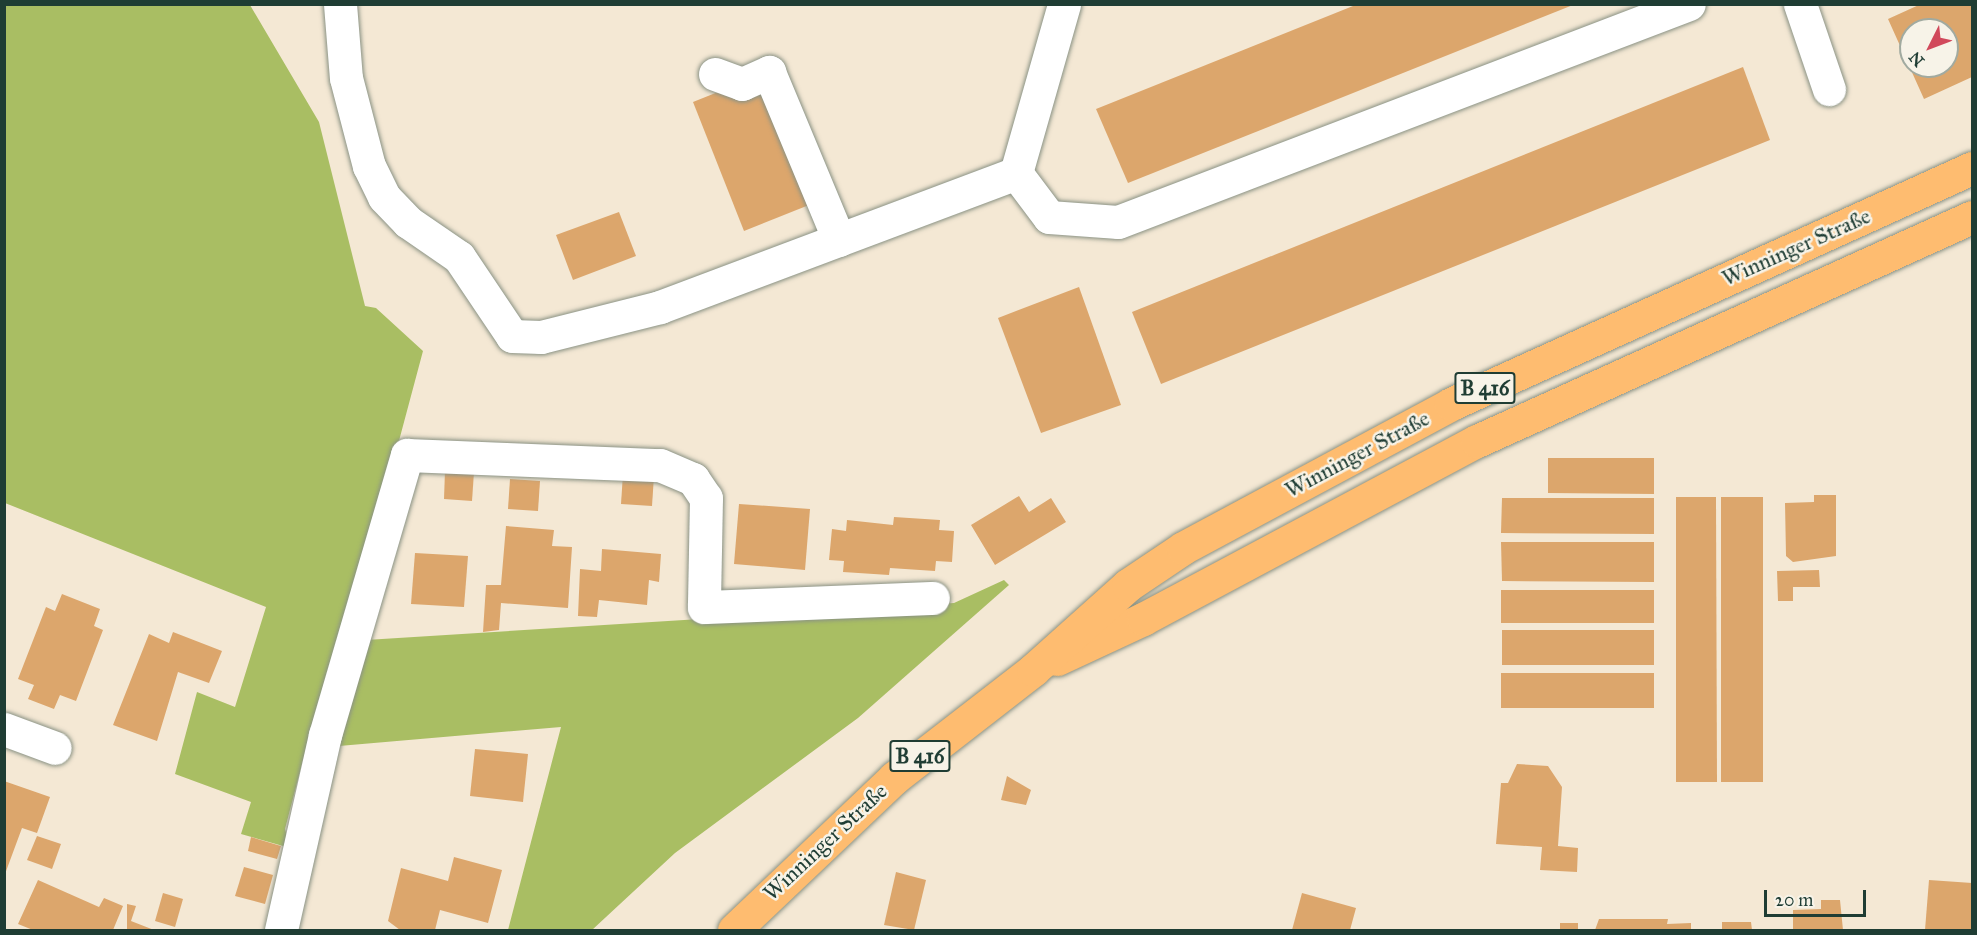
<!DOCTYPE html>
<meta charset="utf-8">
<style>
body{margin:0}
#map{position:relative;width:1977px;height:935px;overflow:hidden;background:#f4e8d4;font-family:"IM FELL Great Primer",serif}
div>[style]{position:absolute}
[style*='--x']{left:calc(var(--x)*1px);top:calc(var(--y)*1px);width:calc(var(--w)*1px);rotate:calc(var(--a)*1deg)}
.green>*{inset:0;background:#a9be63}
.building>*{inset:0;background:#dca66c}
.roads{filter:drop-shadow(0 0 2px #8a9284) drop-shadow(0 0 2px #8a9284)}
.minor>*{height:33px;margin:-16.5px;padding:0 16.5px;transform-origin:16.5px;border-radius:16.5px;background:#fff}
.major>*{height:33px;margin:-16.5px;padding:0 16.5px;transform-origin:16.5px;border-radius:16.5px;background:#febc70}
span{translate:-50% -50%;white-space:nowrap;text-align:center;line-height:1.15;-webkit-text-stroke:5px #f7f3e8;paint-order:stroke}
.shield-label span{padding:2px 4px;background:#f7f3e8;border:2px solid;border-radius:4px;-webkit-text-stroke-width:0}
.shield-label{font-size:21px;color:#1f3d34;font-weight:700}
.street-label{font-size:22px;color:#1f3d34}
.frame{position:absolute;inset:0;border:6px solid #1f3d34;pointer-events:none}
.north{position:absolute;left:1899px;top:18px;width:60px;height:60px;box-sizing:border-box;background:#f7f3e8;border:2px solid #a1aaa0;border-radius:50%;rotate:228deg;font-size:16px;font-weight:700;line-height:24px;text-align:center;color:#1f3d34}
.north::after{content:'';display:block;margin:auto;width:21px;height:27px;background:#d1495b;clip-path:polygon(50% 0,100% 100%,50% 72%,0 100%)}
.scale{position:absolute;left:1764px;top:890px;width:102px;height:27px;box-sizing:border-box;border:3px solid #1f3d34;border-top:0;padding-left:8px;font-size:18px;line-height:21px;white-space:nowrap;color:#1f3d34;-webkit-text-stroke:4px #f7f3e8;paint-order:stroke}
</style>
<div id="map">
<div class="green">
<i style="clip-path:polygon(4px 5px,250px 5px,319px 122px,365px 306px,376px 308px,423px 351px,334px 684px,303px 760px,285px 829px,290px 848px,241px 834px,251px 802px,175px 774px,197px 692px,235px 707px,266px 607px,5px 503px)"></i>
<i style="clip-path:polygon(1004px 580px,1009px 585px,858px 718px,675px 853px,592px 930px,508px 930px,561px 727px,339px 746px,366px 640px,954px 603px)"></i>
</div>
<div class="building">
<i style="clip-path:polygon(1358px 4px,1573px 5px,1128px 183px,1096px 109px)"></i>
<i style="clip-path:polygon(evenodd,1921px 4px,1972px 4px,1972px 77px,1924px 99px,1888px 19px,1921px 4px,1911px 30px,1947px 30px,1947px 66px,1911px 66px,1911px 30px)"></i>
<i style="clip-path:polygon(1743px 67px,1770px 140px,1161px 384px,1132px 312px)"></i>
<i style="clip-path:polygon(733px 86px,763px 87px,809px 205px,744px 231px,693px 102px)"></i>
<i style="clip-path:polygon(619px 212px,636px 256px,573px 280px,556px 235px)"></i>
<i style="clip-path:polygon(1079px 287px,1121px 405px,1041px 433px,998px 318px)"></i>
<i style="clip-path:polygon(1548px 458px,1654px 458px,1654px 494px,1548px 493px)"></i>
<i style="clip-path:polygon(445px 471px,474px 472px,472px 501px,444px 499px)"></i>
<i style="clip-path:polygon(623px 474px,654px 476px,652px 506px,621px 504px)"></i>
<i style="clip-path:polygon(510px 479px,540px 481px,538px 511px,508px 509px)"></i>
<i style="clip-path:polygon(1814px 495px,1836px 495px,1836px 556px,1793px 562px,1786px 556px,1785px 503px,1814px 502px)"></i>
<i style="clip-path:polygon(1019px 496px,1029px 512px,1051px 498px,1066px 522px,995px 565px,971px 525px)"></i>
<i style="clip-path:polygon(1676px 497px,1716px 497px,1717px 782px,1676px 782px)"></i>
<i style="clip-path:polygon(1721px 497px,1763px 497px,1763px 782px,1721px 782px)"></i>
<i style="clip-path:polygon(1502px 498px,1654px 498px,1654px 534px,1501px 533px)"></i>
<i style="clip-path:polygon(739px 504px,810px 509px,805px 570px,734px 564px)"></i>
<i style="clip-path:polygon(894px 517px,940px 520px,939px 530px,954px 531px,952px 562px,936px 561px,935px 571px,890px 568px,889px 575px,843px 572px,844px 561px,829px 560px,832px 529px,846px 531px,847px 520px,893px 525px)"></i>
<i style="clip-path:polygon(506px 526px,554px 530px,552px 546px,572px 547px,568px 608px,501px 603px,499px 630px,483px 632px,486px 585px,501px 585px)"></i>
<i style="clip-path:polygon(1501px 542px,1654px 542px,1654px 582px,1502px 581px)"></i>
<i style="clip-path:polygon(602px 549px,661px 554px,659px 582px,649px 580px,647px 605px,599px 600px,597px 617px,578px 616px,580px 569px,601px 571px)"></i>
<i style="clip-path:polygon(415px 553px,468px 556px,464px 607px,411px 604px)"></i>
<i style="clip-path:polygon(1819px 570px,1820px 587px,1793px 587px,1793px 601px,1778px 601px,1777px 571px)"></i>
<i style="clip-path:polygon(1501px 590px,1654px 590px,1654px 623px,1501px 623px)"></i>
<i style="clip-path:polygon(62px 594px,100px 609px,94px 626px,103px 630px,76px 701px,60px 695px,54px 709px,28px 699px,34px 685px,18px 679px,46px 607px,55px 611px)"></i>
<i style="clip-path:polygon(1502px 630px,1654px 630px,1654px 665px,1502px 665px)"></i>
<i style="clip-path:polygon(173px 632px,222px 651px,209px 683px,178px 672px,157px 741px,113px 725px,149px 634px,169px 643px)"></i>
<i style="clip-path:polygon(1501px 673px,1654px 673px,1654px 708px,1501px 708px)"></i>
<i style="clip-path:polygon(475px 749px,528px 754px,523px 802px,470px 796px)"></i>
<i style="clip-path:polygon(1517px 764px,1548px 766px,1562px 787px,1558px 846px,1578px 848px,1577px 872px,1540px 870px,1542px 847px,1496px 844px,1501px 783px,1508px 783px)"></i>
<i style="clip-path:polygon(1007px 776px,1031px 790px,1026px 805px,1001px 800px)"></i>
<i style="clip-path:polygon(4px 781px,50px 797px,37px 833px,22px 828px,5px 874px)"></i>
<i style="clip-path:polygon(37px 836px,61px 844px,52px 869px,27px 860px)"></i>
<i style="clip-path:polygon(251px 837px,281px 846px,277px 859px,248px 851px)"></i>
<i style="clip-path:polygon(454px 857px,502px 870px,488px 923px,440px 910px,435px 930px,400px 930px,388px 921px,401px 868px,448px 881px)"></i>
<i style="clip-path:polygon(244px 867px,273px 875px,265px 904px,235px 896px)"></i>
<i style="clip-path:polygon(896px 872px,926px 880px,914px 930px,884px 925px)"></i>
<i style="clip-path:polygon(38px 880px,99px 907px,104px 898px,123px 906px,113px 930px,33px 930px,18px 924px)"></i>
<i style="clip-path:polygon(1929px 880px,1972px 883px,1972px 930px,1925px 930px)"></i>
<i style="clip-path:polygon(163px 893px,183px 899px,175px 927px,155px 921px)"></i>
<i style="clip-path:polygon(1302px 893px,1356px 908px,1350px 930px,1292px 930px)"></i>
<i style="clip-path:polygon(1821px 900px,1840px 900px,1843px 930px,1793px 930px,1793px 910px,1821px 909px)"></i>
<i style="clip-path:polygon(127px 904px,136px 906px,131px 921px,154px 930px,127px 930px)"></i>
<i style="clip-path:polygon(1599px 919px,1668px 919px,1667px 924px,1691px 923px,1691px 930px,1595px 930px)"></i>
<i style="clip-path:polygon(1722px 922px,1751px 922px,1752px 930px,1722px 930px)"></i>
<i style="clip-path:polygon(1560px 923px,1578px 923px,1578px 930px,1560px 930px)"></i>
</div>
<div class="roads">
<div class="minor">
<i style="--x:340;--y:4;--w:74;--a:85.4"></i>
<i style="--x:346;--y:78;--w:91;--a:75.4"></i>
<i style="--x:369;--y:166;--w:34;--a:64"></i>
<i style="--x:384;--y:197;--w:35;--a:46"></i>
<i style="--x:408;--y:222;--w:62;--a:34.5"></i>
<i style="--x:459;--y:257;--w:95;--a:56.1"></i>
<i style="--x:512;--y:336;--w:29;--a:2"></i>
<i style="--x:541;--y:337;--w:123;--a:-14.1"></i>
<i style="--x:660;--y:307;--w:380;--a:-20.6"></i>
<i style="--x:1016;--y:173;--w:176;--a:-74.1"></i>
<i style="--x:1800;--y:4;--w:90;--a:71.2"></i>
<i style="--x:715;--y:74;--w:29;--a:20"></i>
<i style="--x:742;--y:84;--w:30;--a:-24"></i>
<i style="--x:769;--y:72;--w:182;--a:67.4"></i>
<i style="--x:1016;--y:173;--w:55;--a:53.1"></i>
<i style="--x:1049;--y:217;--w:69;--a:4.1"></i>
<i style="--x:1118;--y:222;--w:611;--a:-20.9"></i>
<i style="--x:4;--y:729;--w:54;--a:20.4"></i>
<i style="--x:281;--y:930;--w:200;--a:-77.3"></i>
<i style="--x:325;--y:735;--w:292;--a:-73.7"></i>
<i style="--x:407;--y:455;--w:253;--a:2.3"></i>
<i style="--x:660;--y:465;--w:36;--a:23"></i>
<i style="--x:693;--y:479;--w:23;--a:56"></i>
<i style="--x:706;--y:498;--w:109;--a:91.1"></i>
<i style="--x:704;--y:607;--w:229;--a:-2.3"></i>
</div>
<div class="major">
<i style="--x:1057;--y:659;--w:95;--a:-24.9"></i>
<i style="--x:1143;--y:619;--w:378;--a:-28.1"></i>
<i style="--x:1477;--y:441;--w:543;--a:-24.35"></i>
<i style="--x:734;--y:930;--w:221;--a:-43.5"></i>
<i style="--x:894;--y:778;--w:176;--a:-37.8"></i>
<i style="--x:1033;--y:670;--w:127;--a:-41.8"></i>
<i style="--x:1128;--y:585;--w:66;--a:-33.9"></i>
<i style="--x:1183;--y:548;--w:304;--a:-28.2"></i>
<i style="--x:1451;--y:404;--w:572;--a:-24.37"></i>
</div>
</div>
<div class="shield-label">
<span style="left:1485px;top:388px">B 416</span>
<span style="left:920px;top:756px">B 416</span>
</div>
<div class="street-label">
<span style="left:1796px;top:247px;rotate:-24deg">Winninger Straße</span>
<span style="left:1357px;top:454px;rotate:-28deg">Winninger Straße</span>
<span style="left:825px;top:842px;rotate:-43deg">Winninger Straße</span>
</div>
<div class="frame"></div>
<div class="north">N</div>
<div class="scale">20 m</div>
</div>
